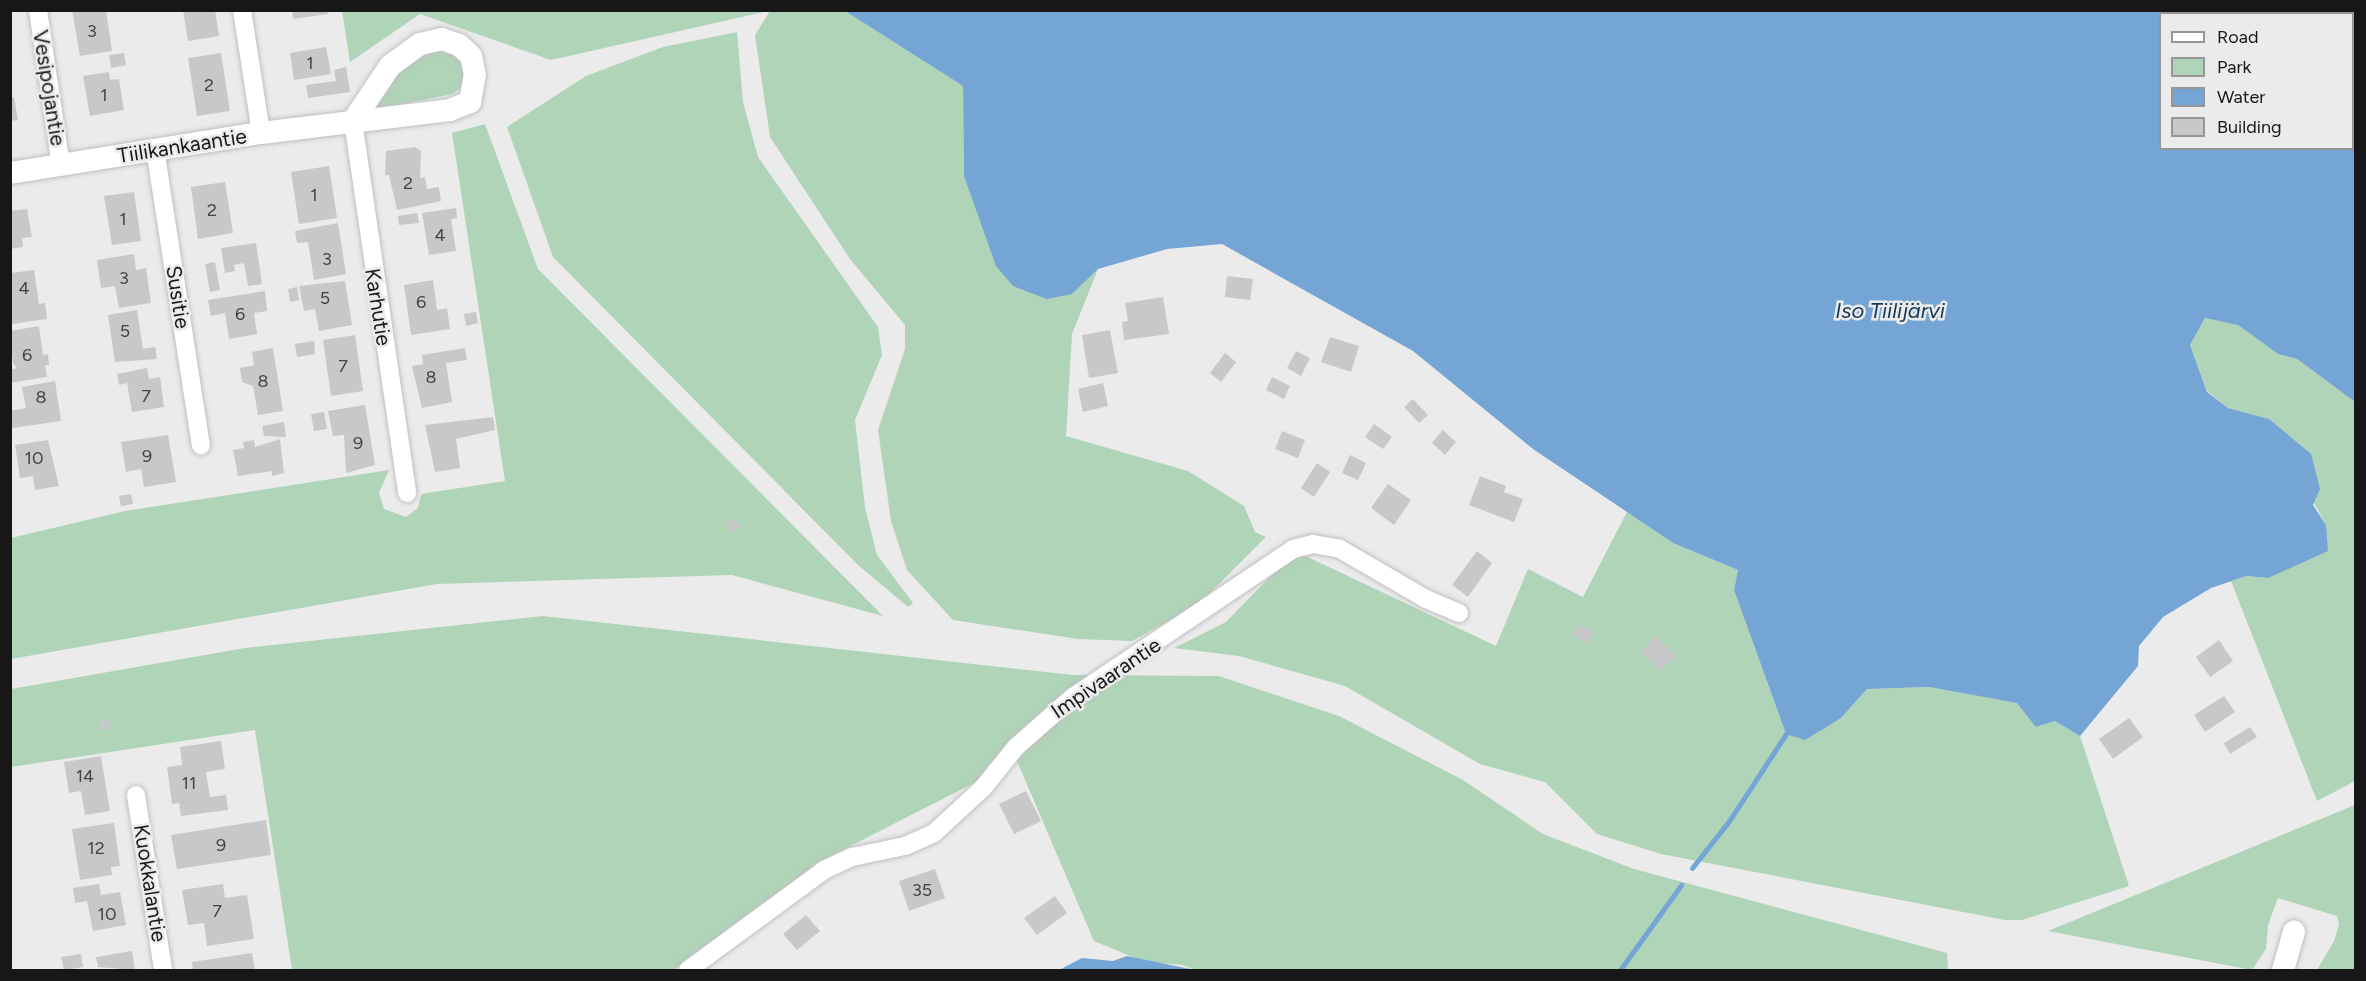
<!DOCTYPE html>
<meta charset="utf-8">
<style>
body{margin:0}
#map{position:relative;width:2366px;height:981px;overflow:hidden;background:#ebebec;font-family:Figtree,sans-serif}
div>[style]{position:absolute}
[style*='--x']{left:calc(var(--x)*1px);top:calc(var(--y)*1px);width:calc(var(--w)*1px);rotate:calc(var(--a)*1deg)}
.green>*{inset:0;background:#afd4b7}
.water>*{inset:0;background:#74a5d4}
.stream>*{height:5px;margin:-2.5px;padding:0 2.5px;transform-origin:2.5px;border-radius:2.5px;background:#74a5d4}
.building>*{inset:0;background:#c8c8ca}
.roads{filter:drop-shadow(0 0 2px #c0c0c2) drop-shadow(0 0 2px #c0c0c2)}
.minor>*{height:18px;margin:-9px;padding:0 9px;transform-origin:9px;border-radius:9px;background:#fff}
.tertiary>*{height:22px;margin:-11px;padding:0 11px;transform-origin:11px;border-radius:11px;background:#fff}
span{translate:-50% -50%;white-space:nowrap;text-align:center;line-height:1.15;-webkit-text-stroke:5px #ebebec;paint-order:stroke}
.number-label{font-size:18px;color:#434344}
.number-label span{-webkit-text-stroke-width:0}
.street-label{font-size:21px;color:#171718}
.water-label{font-size:22px;color:#143959;font-style:italic}
.frame{position:absolute;inset:0;border:12px solid #171718;pointer-events:none}
.legend{position:absolute;left:2159px;top:12px;width:195px;height:138px;box-sizing:border-box;background:#ebebec;border:2px solid #969697;margin:0;padding:8px 10px;list-style:none;font-size:18px;color:#171718}
.legend li{display:flex;align-items:center;gap:12px;height:30px}
.legend b{width:30px;border:2px solid #969697}
</style>
<div id="map">
<div class="green">
<i style="clip-path:polygon(342px 11px,342px 10px,768px 11px,551px 60px,420px 14px,350px 62px)"></i>
<i style="clip-path:polygon(770px 11px,845px 11px,963px 86px,964px 176px,1072px 294px,1098px 269px,1072px 334px,1066px 436px,1188px 471px,1244px 506px,1255px 532px,1266px 537px,1198px 605px,1132px 641px,1078px 639px,953px 620px,907px 570px,891px 521px,878px 430px,905px 349px,905px 325px,850px 259px,770px 137px,755px 35px)"></i>
<i style="clip-path:polygon(737px 32px,743px 102px,758px 157px,878px 327px,882px 355px,855px 420px,865px 507px,877px 555px,913px 603px,908px 607px,858px 565px,553px 257px,507px 127px,586px 76px,663px 47px)"></i>
<i style="clip-path:polygon(433px 49px,455px 53px,463px 59px,466px 83px,453px 94px,371px 110px,408px 59px)"></i>
<i style="clip-path:polygon(485px 124px,538px 269px,883px 616px,732px 575px,437px 584px,11px 659px,11px 538px,125px 511px,389px 470px,379px 493px,384px 509px,406px 517px,418px 508px,421px 494px,505px 481px,452px 133px)"></i>
<i style="clip-path:polygon(2205px 318px,2238px 325px,2278px 354px,2297px 359px,2355px 402px,2355px 781px,2317px 801px,2231px 581px,2246px 576px,2268px 578px,2326px 525px,2269px 419px,2228px 408px,2207px 391px,2190px 345px)"></i>
<i style="clip-path:polygon(1627px 512px,1673px 543px,1738px 570px,1734px 590px,1786px 734px,1841px 718px,1867px 689px,1929px 687px,2018px 703px,2037px 727px,2055px 721px,2080px 736px,2129px 886px,2022px 920px,2005px 920px,1661px 854px,1597px 834px,1545px 782px,1480px 764px,1345px 686px,1239px 656px,1174px 648px,1226px 622px,1295px 551px,1496px 646px,1528px 569px,1583px 597px)"></i>
<i style="clip-path:polygon(543px 616px,1073px 675px,1219px 676px,1339px 716px,1463px 780px,1543px 834px,1634px 869px,1947px 953px,1948px 970px,1195px 970px,1183px 965px,1145px 962px,1094px 941px,1017px 761px,825px 859px,674px 970px,292px 970px,255px 730px,11px 767px,11px 689px,245px 648px)"></i>
<i style="clip-path:polygon(2355px 805px,2355px 970px,2317px 970px,2334px 941px,2339px 925px,2337px 916px,2278px 898px,2268px 925px,2266px 949px,2252px 970px,2048px 931px)"></i>
</div>
<div class="water">
<i style="clip-path:polygon(evenodd,845px 11px,2355px 11px,2355px 402px,2297px 359px,2278px 354px,2238px 325px,2205px 318px,2190px 345px,2207px 392px,2228px 408px,2269px 419px,2311px 454px,2320px 489px,2313px 505px,2326px 525px,2328px 551px,2268px 578px,2246px 576px,2211px 588px,2163px 617px,2139px 646px,2138px 666px,2080px 736px,2055px 721px,2036px 727px,2017px 703px,1929px 687px,1867px 689px,1841px 718px,1805px 740px,1786px 734px,1734px 590px,1738px 570px,1673px 543px,1627px 512px,1533px 449px,1413px 351px,1222px 244px,1167px 249px,1098px 269px,1072px 294px,1047px 299px,1013px 286px,996px 266px,964px 176px,963px 86px,845px 11px,2160px 14px,2352px 14px,2352px 148px,2160px 148px,2160px 14px)"></i>
<i style="clip-path:polygon(1127px 956px,1195px 970px,1059px 970px,1082px 958px,1113px 961px)"></i>
</div>
<div class="stream">
<i style="--x:1692;--y:868;--w:60;--a:-51.8"></i>
<i style="--x:1729;--y:821;--w:104;--a:-56.8"></i>
<i style="--x:1620;--y:970;--w:105;--a:-54.3"></i>
</div>
<div class="building">
<i style="clip-path:polygon(72px 10px,106px 10px,112px 51px,80px 56px)"></i>
<i style="clip-path:polygon(183px 10px,215px 10px,219px 36px,188px 41px)"></i>
<i style="clip-path:polygon(292px 10px,328px 10px,328px 14px,293px 19px)"></i>
<i style="clip-path:polygon(326px 47px,331px 74px,294px 80px,290px 53px)"></i>
<i style="clip-path:polygon(124px 53px,126px 65px,111px 68px,109px 55px)"></i>
<i style="clip-path:polygon(221px 53px,230px 111px,197px 116px,188px 58px)"></i>
<i style="clip-path:polygon(346px 67px,350px 92px,308px 98px,306px 85px,336px 81px,334px 70px)"></i>
<i style="clip-path:polygon(109px 72px,110px 80px,119px 79px,124px 110px,90px 116px,83px 76px)"></i>
<i style="clip-path:polygon(14px 97px,18px 120px,10px 121px,10px 98px)"></i>
<i style="clip-path:polygon(415px 147px,421px 151px,420px 178px,425px 177px,427px 189px,439px 187px,441px 201px,397px 210px,389px 175px,385px 175px,386px 151px)"></i>
<i style="clip-path:polygon(329px 166px,337px 218px,299px 224px,291px 172px)"></i>
<i style="clip-path:polygon(225px 182px,233px 233px,198px 239px,191px 187px)"></i>
<i style="clip-path:polygon(134px 192px,141px 241px,112px 245px,104px 196px)"></i>
<i style="clip-path:polygon(456px 208px,457px 218px,451px 219px,456px 251px,429px 255px,422px 213px)"></i>
<i style="clip-path:polygon(27px 209px,32px 237px,22px 238px,23px 247px,10px 249px,10px 211px)"></i>
<i style="clip-path:polygon(417px 213px,419px 223px,399px 225px,398px 216px)"></i>
<i style="clip-path:polygon(338px 223px,346px 274px,314px 280px,308px 242px,297px 243px,295px 231px)"></i>
<i style="clip-path:polygon(256px 243px,262px 284px,248px 286px,244px 263px,234px 265px,235px 271px,225px 273px,221px 248px)"></i>
<i style="clip-path:polygon(134px 254px,136px 270px,146px 268px,151px 303px,119px 308px,115px 286px,101px 288px,97px 260px)"></i>
<i style="clip-path:polygon(215px 262px,220px 290px,210px 292px,205px 264px)"></i>
<i style="clip-path:polygon(34px 270px,39px 304px,45px 303px,47px 319px,12px 324px,10px 273px)"></i>
<i style="clip-path:polygon(1227px 276px,1253px 279px,1250px 300px,1225px 297px)"></i>
<i style="clip-path:polygon(433px 280px,437px 310px,447px 308px,450px 329px,411px 335px,404px 285px)"></i>
<i style="clip-path:polygon(345px 281px,352px 325px,319px 331px,315px 309px,304px 311px,299px 286px)"></i>
<i style="clip-path:polygon(297px 287px,299px 300px,290px 302px,288px 289px)"></i>
<i style="clip-path:polygon(265px 291px,267px 311px,254px 313px,257px 334px,229px 339px,225px 313px,211px 316px,208px 300px)"></i>
<i style="clip-path:polygon(1163px 297px,1169px 334px,1124px 340px,1122px 322px,1128px 321px,1125px 303px)"></i>
<i style="clip-path:polygon(137px 310px,143px 349px,155px 347px,157px 359px,115px 362px,108px 315px)"></i>
<i style="clip-path:polygon(476px 312px,478px 323px,466px 326px,464px 314px)"></i>
<i style="clip-path:polygon(39px 326px,43px 355px,48px 354px,49px 365px,45px 365px,47px 377px,10px 383px,10px 370px,17px 368px,13px 363px,10px 331px)"></i>
<i style="clip-path:polygon(1110px 330px,1118px 373px,1089px 378px,1082px 335px)"></i>
<i style="clip-path:polygon(355px 335px,363px 391px,331px 396px,323px 340px)"></i>
<i style="clip-path:polygon(1330px 337px,1359px 346px,1351px 372px,1321px 362px)"></i>
<i style="clip-path:polygon(314px 341px,315px 354px,297px 357px,295px 344px)"></i>
<i style="clip-path:polygon(273px 348px,283px 411px,258px 415px,253px 386px,242px 382px,240px 368px,254px 365px,252px 352px)"></i>
<i style="clip-path:polygon(465px 348px,467px 360px,446px 363px,452px 402px,422px 408px,412px 366px,423px 364px,422px 355px)"></i>
<i style="clip-path:polygon(1296px 351px,1310px 358px,1301px 376px,1287px 368px)"></i>
<i style="clip-path:polygon(1225px 353px,1236px 362px,1221px 382px,1210px 373px)"></i>
<i style="clip-path:polygon(147px 368px,149px 379px,160px 377px,164px 407px,132px 412px,127px 383px,119px 385px,117px 374px)"></i>
<i style="clip-path:polygon(1272px 377px,1290px 386px,1284px 399px,1266px 390px)"></i>
<i style="clip-path:polygon(55px 381px,61px 421px,12px 428px,10px 411px,26px 408px,22px 387px)"></i>
<i style="clip-path:polygon(1103px 383px,1108px 406px,1083px 412px,1078px 389px)"></i>
<i style="clip-path:polygon(1413px 399px,1428px 415px,1419px 423px,1404px 407px)"></i>
<i style="clip-path:polygon(365px 405px,375px 465px,346px 473px,344px 435px,333px 436px,328px 411px)"></i>
<i style="clip-path:polygon(324px 412px,327px 429px,314px 431px,311px 414px)"></i>
<i style="clip-path:polygon(493px 417px,495px 430px,456px 439px,460px 468px,435px 472px,425px 425px)"></i>
<i style="clip-path:polygon(284px 422px,286px 437px,264px 436px,262px 426px)"></i>
<i style="clip-path:polygon(1374px 424px,1392px 437px,1383px 449px,1365px 437px)"></i>
<i style="clip-path:polygon(1443px 430px,1456px 442px,1445px 455px,1432px 443px)"></i>
<i style="clip-path:polygon(1282px 431px,1305px 440px,1298px 458px,1275px 449px)"></i>
<i style="clip-path:polygon(168px 435px,176px 482px,144px 487px,141px 469px,126px 472px,121px 442px)"></i>
<i style="clip-path:polygon(280px 439px,284px 473px,272px 476px,272px 471px,238px 476px,233px 450px,244px 448px,243px 442px,254px 440px,255px 447px)"></i>
<i style="clip-path:polygon(48px 440px,59px 486px,35px 490px,33px 476px,20px 478px,15px 445px)"></i>
<i style="clip-path:polygon(1350px 455px,1366px 463px,1358px 480px,1342px 473px)"></i>
<i style="clip-path:polygon(1317px 463px,1330px 472px,1314px 497px,1301px 488px)"></i>
<i style="clip-path:polygon(1480px 476px,1506px 486px,1504px 492px,1523px 499px,1514px 522px,1469px 505px)"></i>
<i style="clip-path:polygon(1388px 484px,1411px 500px,1394px 525px,1371px 508px)"></i>
<i style="clip-path:polygon(131px 494px,133px 504px,121px 506px,119px 496px)"></i>
<i style="clip-path:polygon(734px 518px,741px 526px,733px 533px,726px 525px)"></i>
<i style="clip-path:polygon(1477px 551px,1492px 563px,1468px 597px,1452px 585px)"></i>
<i style="clip-path:polygon(1580px 624px,1594px 632px,1587px 644px,1573px 635px)"></i>
<i style="clip-path:polygon(1656px 636px,1676px 655px,1660px 671px,1641px 652px)"></i>
<i style="clip-path:polygon(2219px 640px,2233px 661px,2210px 677px,2196px 657px)"></i>
<i style="clip-path:polygon(2224px 696px,2235px 712px,2205px 732px,2194px 715px)"></i>
<i style="clip-path:polygon(2129px 718px,2143px 737px,2113px 759px,2099px 739px)"></i>
<i style="clip-path:polygon(109px 719px,111px 729px,102px 731px,100px 720px)"></i>
<i style="clip-path:polygon(2250px 727px,2257px 737px,2230px 754px,2224px 743px)"></i>
<i style="clip-path:polygon(221px 741px,225px 769px,206px 772px,210px 797px,226px 795px,228px 810px,181px 816px,179px 803px,172px 804px,167px 767px,182px 765px,180px 747px)"></i>
<i style="clip-path:polygon(101px 756px,110px 811px,85px 815px,81px 791px,69px 793px,64px 762px)"></i>
<i style="clip-path:polygon(1026px 791px,1041px 821px,1014px 834px,999px 804px)"></i>
<i style="clip-path:polygon(266px 820px,271px 855px,177px 869px,171px 835px)"></i>
<i style="clip-path:polygon(114px 823px,120px 866px,111px 867px,112px 875px,80px 880px,72px 829px)"></i>
<i style="clip-path:polygon(935px 869px,945px 898px,909px 911px,899px 881px)"></i>
<i style="clip-path:polygon(99px 884px,101px 895px,120px 892px,126px 925px,93px 931px,87px 901px,75px 903px,73px 888px)"></i>
<i style="clip-path:polygon(223px 884px,225px 898px,247px 895px,254px 939px,207px 946px,204px 923px,188px 925px,182px 890px)"></i>
<i style="clip-path:polygon(1055px 896px,1067px 913px,1037px 935px,1024px 918px)"></i>
<i style="clip-path:polygon(806px 915px,820px 931px,797px 950px,783px 934px)"></i>
<i style="clip-path:polygon(132px 951px,135px 970px,98px 967px,96px 957px)"></i>
<i style="clip-path:polygon(252px 953px,255px 970px,193px 970px,192px 962px)"></i>
<i style="clip-path:polygon(81px 954px,83px 967px,64px 970px,61px 957px)"></i>
</div>
<div class="roads">
<div class="minor">
<i style="--x:38;--y:10;--w:157;--a:81.6"></i>
<i style="--x:242;--y:10;--w:124;--a:81.2"></i>
<i style="--x:353;--y:121;--w:376;--a:81.7"></i>
<i style="--x:155;--y:149;--w:300;--a:81.2"></i>
<i style="--x:136;--y:795;--w:177;--a:81.2"></i>
<i style="--x:688;--y:970;--w:169;--a:-36.3"></i>
<i style="--x:824;--y:870;--w:31;--a:-25"></i>
<i style="--x:852;--y:857;--w:54;--a:-11.7"></i>
<i style="--x:905;--y:846;--w:32;--a:-24"></i>
<i style="--x:934;--y:833;--w:67;--a:-42.6"></i>
<i style="--x:983;--y:788;--w:53;--a:-51.2"></i>
<i style="--x:1016;--y:747;--w:76;--a:-41.3"></i>
<i style="--x:1073;--y:697;--w:265;--a:-33.9"></i>
<i style="--x:1293;--y:549;--w:21;--a:-14"></i>
<i style="--x:1313;--y:544;--w:27;--a:10"></i>
<i style="--x:1340;--y:549;--w:99;--a:30.2"></i>
<i style="--x:1426;--y:599;--w:36;--a:23"></i>
</div>
<div class="tertiary">
<i style="--x:10;--y:173;--w:254;--a:-9.1"></i>
<i style="--x:261;--y:133;--w:190;--a:-6.9"></i>
<i style="--x:450;--y:110;--w:22;--a:-22"></i>
<i style="--x:470;--y:102;--w:27;--a:-80"></i>
<i style="--x:475;--y:75;--w:19;--a:-102"></i>
<i style="--x:471;--y:56;--w:16;--a:-137"></i>
<i style="--x:459;--y:45;--w:18;--a:-161"></i>
<i style="--x:442;--y:39;--w:23;--a:167"></i>
<i style="--x:420;--y:44;--w:37;--a:144"></i>
<i style="--x:390;--y:66;--w:66;--a:123.9"></i>
<i style="--x:2283;--y:970;--w:40;--a:-74"></i>
</div>
</div>
<div class="number-label">
<span style="left:92px;top:31px">3</span>
<span style="left:310px;top:63px">1</span>
<span style="left:209px;top:85px">2</span>
<span style="left:104px;top:95px">1</span>
<span style="left:408px;top:183px">2</span>
<span style="left:314px;top:195px">1</span>
<span style="left:212px;top:210px">2</span>
<span style="left:123px;top:219px">1</span>
<span style="left:440px;top:235px">4</span>
<span style="left:327px;top:259px">3</span>
<span style="left:124px;top:278px">3</span>
<span style="left:24px;top:288px">4</span>
<span style="left:325px;top:298px">5</span>
<span style="left:421px;top:302px">6</span>
<span style="left:240px;top:314px">6</span>
<span style="left:125px;top:331px">5</span>
<span style="left:27px;top:355px">6</span>
<span style="left:343px;top:366px">7</span>
<span style="left:431px;top:377px">8</span>
<span style="left:263px;top:381px">8</span>
<span style="left:146px;top:396px">7</span>
<span style="left:41px;top:397px">8</span>
<span style="left:358px;top:443px">9</span>
<span style="left:147px;top:456px">9</span>
<span style="left:34px;top:458px">10</span>
<span style="left:85px;top:776px">14</span>
<span style="left:189px;top:783px">11</span>
<span style="left:221px;top:845px">9</span>
<span style="left:96px;top:848px">12</span>
<span style="left:922px;top:890px">35</span>
<span style="left:217px;top:911px">7</span>
<span style="left:107px;top:914px">10</span>
</div>
<div class="street-label">
<span style="left:49px;top:88px;rotate:81deg">Vesipojantie</span>
<span style="left:182px;top:146px;rotate:-9deg">Tiilikankaantie</span>
<span style="left:178px;top:297px;rotate:81deg">Susitie</span>
<span style="left:378px;top:307px;rotate:81deg">Karhutie</span>
<span style="left:1106px;top:678px;rotate:-34deg">Impivaarantie</span>
<span style="left:150px;top:883px;rotate:81deg">Kuokkalantie</span>
</div>
<div class="water-label">
<span style="left:1890px;top:311px">Iso Tiilijärvi</span>
</div>
<div class="frame"></div>
<ul class="legend">
<li><b style="height:8px;background:#fff"></b>Road</li>
<li><b style="height:16px;background:#afd4b7"></b>Park</li>
<li><b style="height:16px;background:#74a5d4"></b>Water</li>
<li><b style="height:16px;background:#c8c8ca"></b>Building</li>
</ul>
</div>
